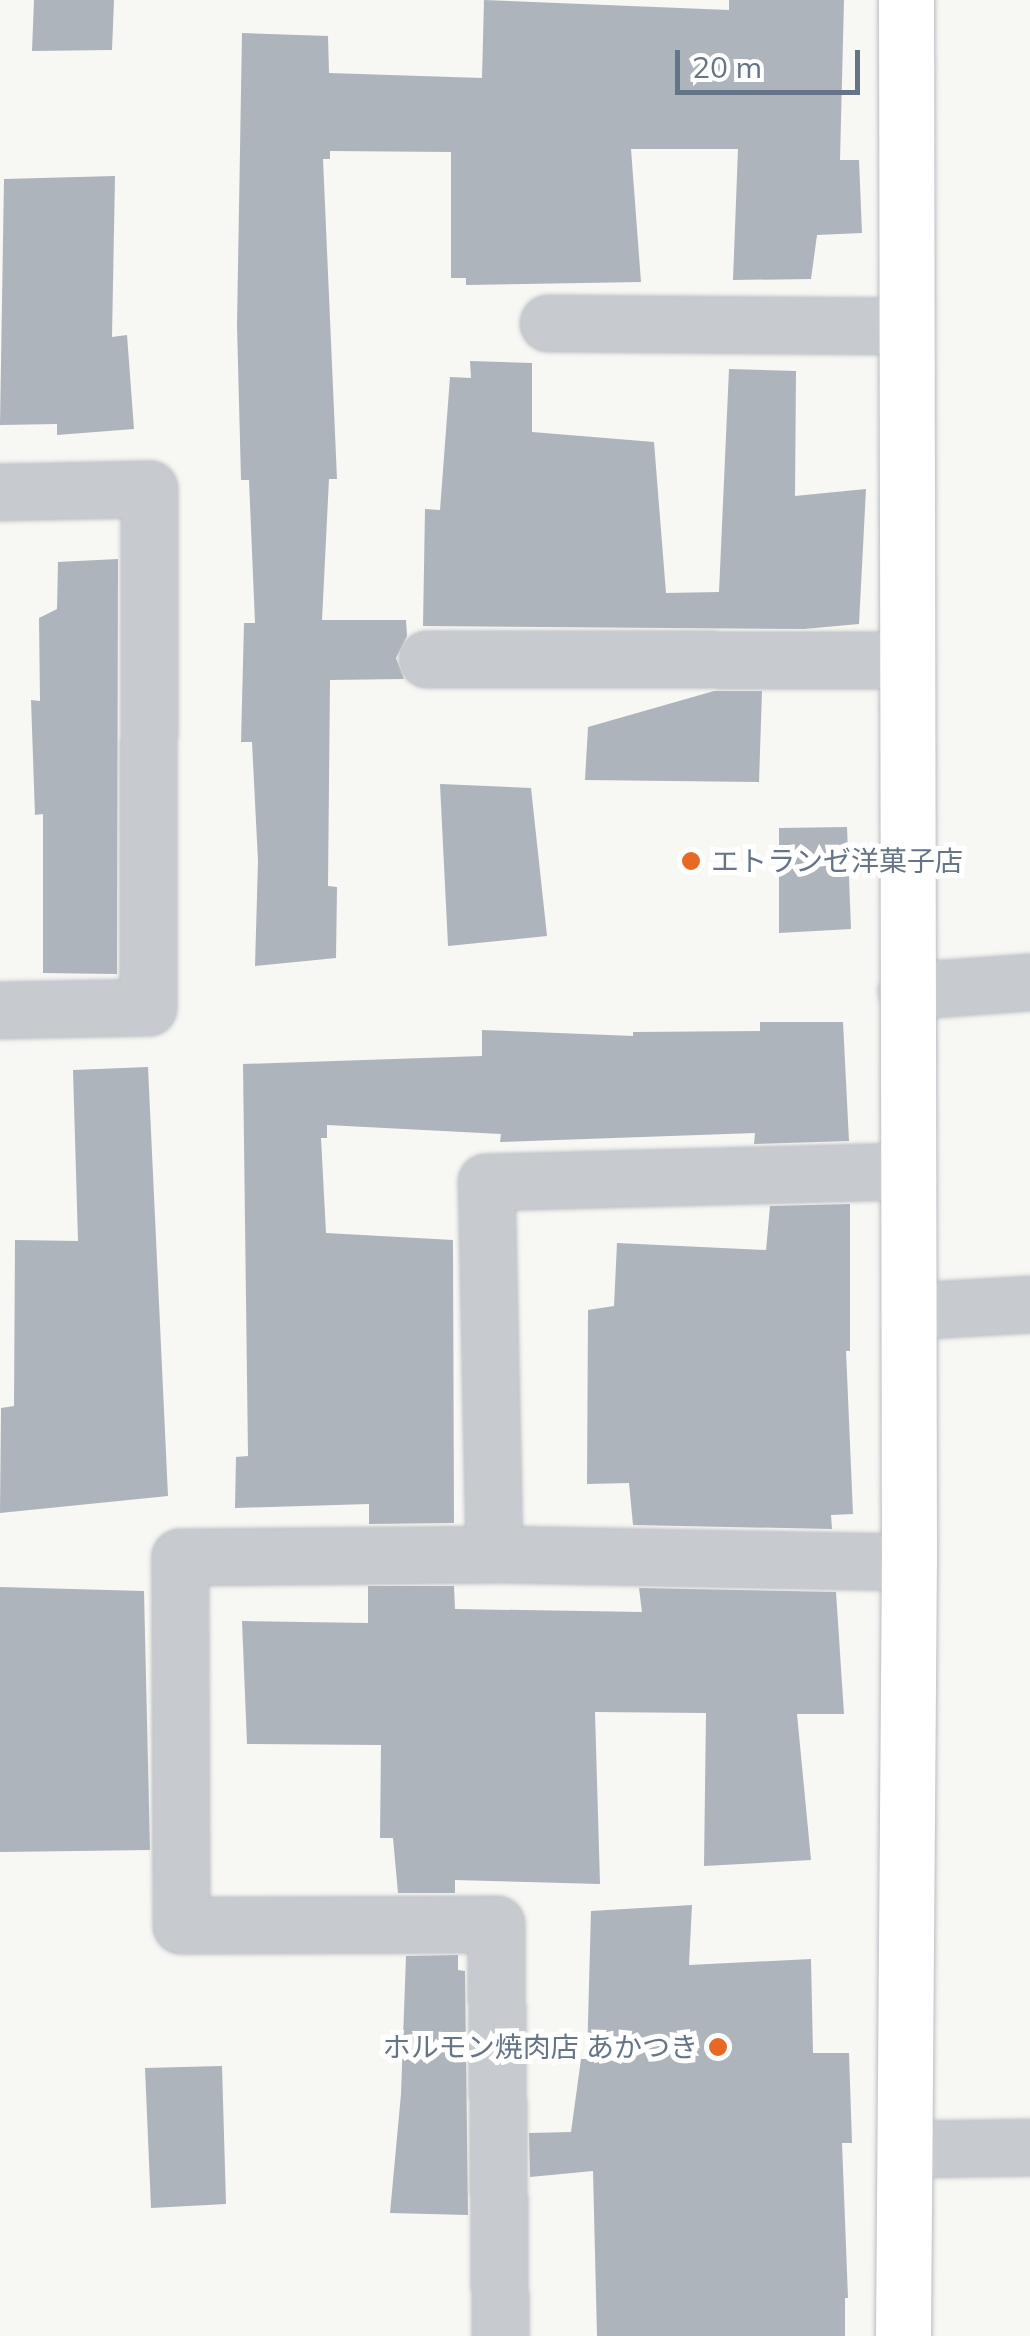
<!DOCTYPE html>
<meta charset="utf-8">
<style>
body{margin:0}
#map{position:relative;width:1030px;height:2336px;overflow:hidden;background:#f7f7f4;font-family:Mulish,"Noto Sans JP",sans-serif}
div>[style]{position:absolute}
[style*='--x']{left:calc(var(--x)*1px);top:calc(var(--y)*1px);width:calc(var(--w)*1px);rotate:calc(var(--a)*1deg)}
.building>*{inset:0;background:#aeb4bb}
.roads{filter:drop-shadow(0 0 2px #b9bdc2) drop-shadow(0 0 2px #b9bdc2)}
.street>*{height:55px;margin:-27.5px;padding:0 27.5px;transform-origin:27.5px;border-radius:27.5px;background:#c7cace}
.secondary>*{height:55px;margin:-27.5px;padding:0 27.5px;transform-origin:27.5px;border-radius:27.5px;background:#fff}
.dots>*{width:28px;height:28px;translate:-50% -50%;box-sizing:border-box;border:5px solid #fff;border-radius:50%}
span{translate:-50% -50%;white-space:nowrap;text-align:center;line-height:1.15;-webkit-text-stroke:10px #fff;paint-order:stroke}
.poi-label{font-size:28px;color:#657486}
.left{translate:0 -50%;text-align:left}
.right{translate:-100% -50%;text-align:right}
.scale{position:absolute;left:675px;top:50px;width:185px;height:45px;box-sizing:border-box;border:5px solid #657486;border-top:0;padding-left:12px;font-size:30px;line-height:35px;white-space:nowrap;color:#657486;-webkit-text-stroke:8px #fff;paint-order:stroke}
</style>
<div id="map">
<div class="building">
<i style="clip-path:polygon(34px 0,114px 0,112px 50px,32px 51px)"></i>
<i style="clip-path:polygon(484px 0,729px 10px,729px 0,844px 0,840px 160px,859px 160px,862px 233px,817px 235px,811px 279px,733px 280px,738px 149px,631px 149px,641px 282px,466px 285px,466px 278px,451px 278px,451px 152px,330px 151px,330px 159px,323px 159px,337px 479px,329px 479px,322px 620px,406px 620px,407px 636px,396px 658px,404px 679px,330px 680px,328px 886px,337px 887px,336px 958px,255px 966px,258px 861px,252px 742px,241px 742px,244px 623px,255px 623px,249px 480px,241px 480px,237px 325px,242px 33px,328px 36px,329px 73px,482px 78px)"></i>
<i style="clip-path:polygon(115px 176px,112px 337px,127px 335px,134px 429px,57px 435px,57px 424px,0 425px,4px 179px)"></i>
<i style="clip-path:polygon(470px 361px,532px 363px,532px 432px,654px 442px,666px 593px,719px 592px,729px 369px,796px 371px,795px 496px,866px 489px,859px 624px,804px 629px,423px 626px,425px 509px,440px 510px,450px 377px,471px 378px)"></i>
<i style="clip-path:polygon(118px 559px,117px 974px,43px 973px,43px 814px,35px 815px,31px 700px,40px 701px,39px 618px,57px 609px,58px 562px)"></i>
<i style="clip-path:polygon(714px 691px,762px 691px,759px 782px,585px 780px,588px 727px)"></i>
<i style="clip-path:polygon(440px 784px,531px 788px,547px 936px,448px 946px)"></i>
<i style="clip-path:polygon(847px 827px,851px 929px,779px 933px,779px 828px)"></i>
<i style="clip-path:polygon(760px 1022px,843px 1022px,849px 1141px,754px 1144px,755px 1133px,500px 1142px,501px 1134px,327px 1125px,327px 1138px,321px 1138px,326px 1233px,453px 1240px,454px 1523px,369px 1524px,369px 1504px,235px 1508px,236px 1457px,248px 1456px,243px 1064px,482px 1056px,482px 1030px,633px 1036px,633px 1032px,760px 1031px)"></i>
<i style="clip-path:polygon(148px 1067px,168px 1496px,0 1513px,1px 1408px,14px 1406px,15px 1240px,78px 1241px,73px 1070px)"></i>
<i style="clip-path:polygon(850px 1204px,850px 1351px,846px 1351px,853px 1514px,831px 1515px,832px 1529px,633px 1525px,629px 1483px,587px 1484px,588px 1310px,614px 1306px,617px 1243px,766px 1250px,770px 1206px)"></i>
<i style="clip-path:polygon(368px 1586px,454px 1586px,455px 1609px,642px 1612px,639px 1588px,836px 1592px,844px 1714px,797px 1714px,811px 1860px,704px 1866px,706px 1713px,595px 1712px,600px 1884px,455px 1880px,455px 1893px,398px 1893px,393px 1838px,380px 1838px,381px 1745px,247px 1744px,242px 1621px,368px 1623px)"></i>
<i style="clip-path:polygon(0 1587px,144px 1591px,150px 1850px,0 1852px)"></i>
<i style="clip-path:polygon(692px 1905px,689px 1965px,811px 1959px,813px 2053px,849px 2053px,852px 2143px,842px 2143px,848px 2298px,845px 2298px,845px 2336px,597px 2336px,593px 2171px,530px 2177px,529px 2133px,571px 2132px,581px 2059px,587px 2059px,591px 1911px)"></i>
<i style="clip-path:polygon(458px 1955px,458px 1970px,465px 1971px,468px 2215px,390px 2213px,401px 2094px,406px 1956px)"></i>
<i style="clip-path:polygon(222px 2066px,226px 2204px,151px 2208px,145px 2068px)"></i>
</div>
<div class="roads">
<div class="street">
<i style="--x:548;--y:323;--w:358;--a:0.5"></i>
<i style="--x:0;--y:492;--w:149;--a:-1.2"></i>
<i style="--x:149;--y:489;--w:518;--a:90.11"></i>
<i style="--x:148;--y:1007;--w:148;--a:178.8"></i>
<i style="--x:427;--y:659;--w:479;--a:0.1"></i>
<i style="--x:906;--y:991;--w:124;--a:-4.2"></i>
<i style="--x:909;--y:1311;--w:121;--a:-3.3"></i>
<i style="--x:494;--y:1554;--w:372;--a:-91.2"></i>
<i style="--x:486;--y:1182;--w:420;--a:-1.5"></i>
<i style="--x:907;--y:2149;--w:123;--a:-0.9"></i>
<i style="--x:500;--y:2336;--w:412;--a:-90.6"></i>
<i style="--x:496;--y:1924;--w:315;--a:179.8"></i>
<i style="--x:181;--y:1925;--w:368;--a:-90.2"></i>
<i style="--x:180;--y:1557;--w:314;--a:-0.5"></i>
<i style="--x:494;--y:1554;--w:415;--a:1.1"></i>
</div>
<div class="secondary">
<i style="--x:903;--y:2336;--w:774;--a:-89.56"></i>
<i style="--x:909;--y:1562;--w:1562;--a:-90.11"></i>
</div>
</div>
<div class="dots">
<i style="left:691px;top:861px;background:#e76924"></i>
<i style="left:718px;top:2047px;background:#e76924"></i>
</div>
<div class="poi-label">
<span class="left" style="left:711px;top:861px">エトランゼ洋菓子店</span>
<span class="right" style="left:698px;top:2047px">ホルモン焼肉店 あかつき</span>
</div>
<div class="scale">20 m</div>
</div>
